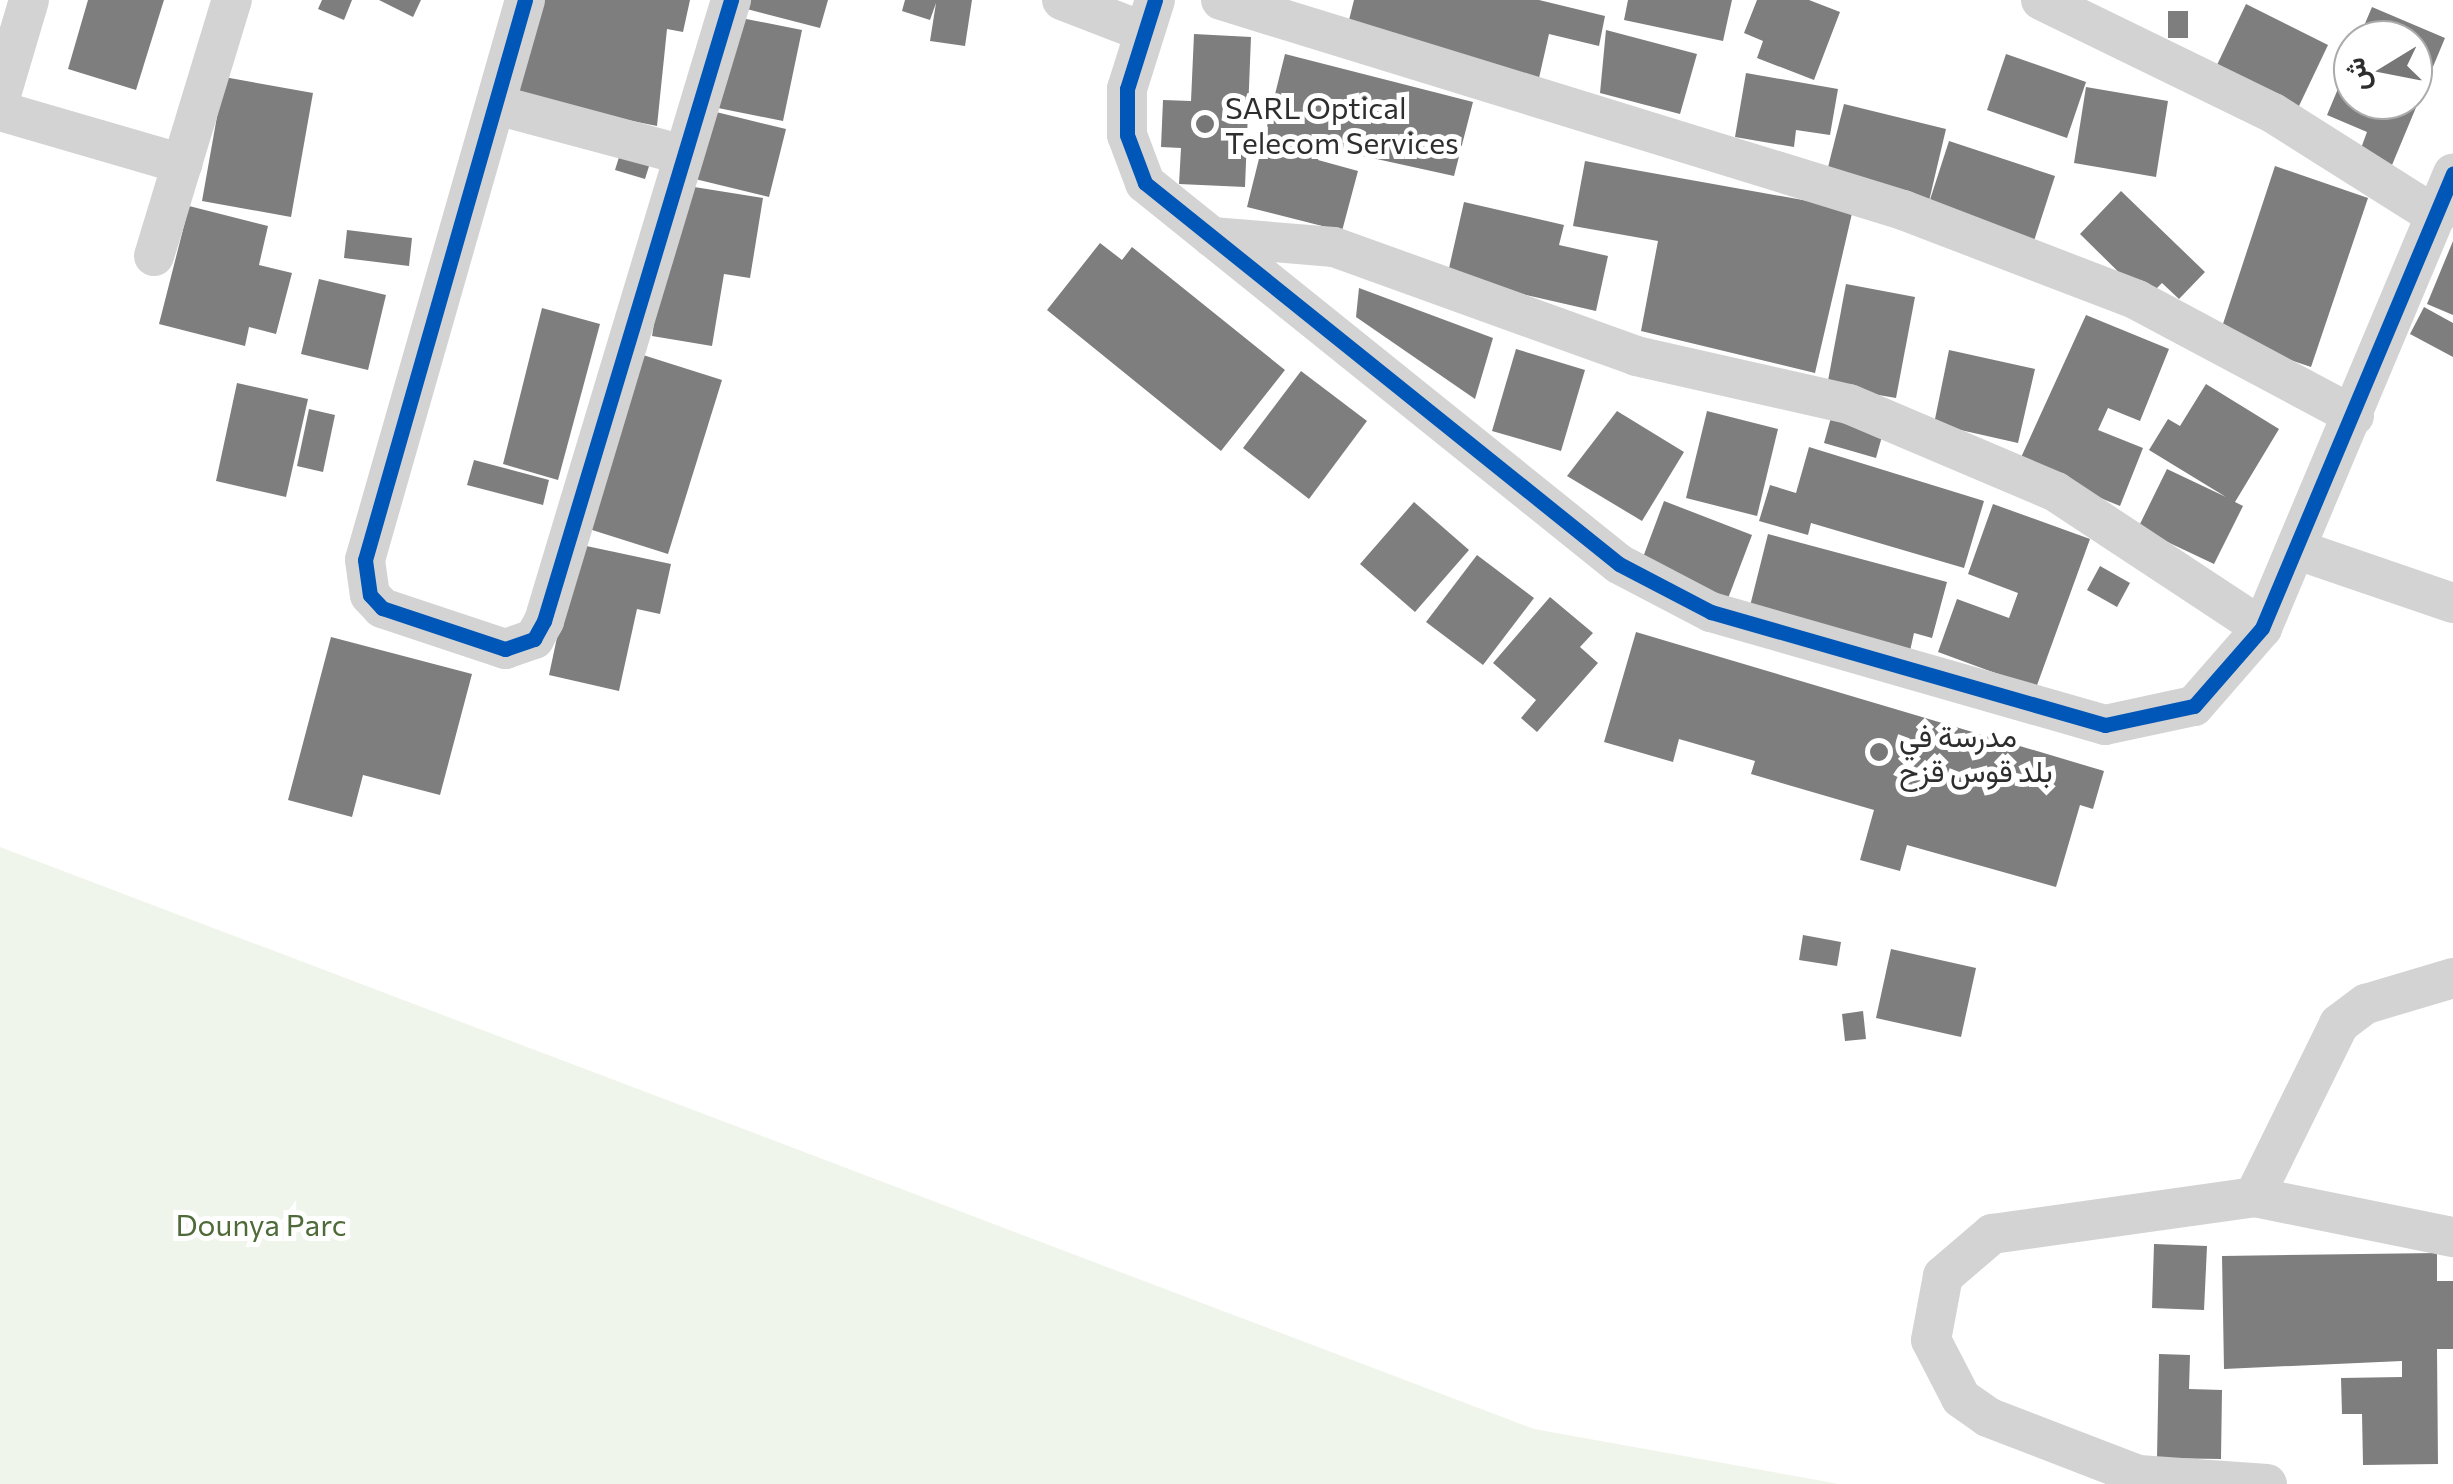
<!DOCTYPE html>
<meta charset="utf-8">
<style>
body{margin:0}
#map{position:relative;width:2453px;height:1484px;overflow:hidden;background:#fff;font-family:Commissioner,Vazirmatn,sans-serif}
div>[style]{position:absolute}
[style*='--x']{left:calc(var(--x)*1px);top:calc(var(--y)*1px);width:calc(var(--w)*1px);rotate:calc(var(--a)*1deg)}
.green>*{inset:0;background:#f0f5eb}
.building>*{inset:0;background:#7e7e7e}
.minor>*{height:40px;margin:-20px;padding:0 20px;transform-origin:20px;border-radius:20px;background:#d3d3d3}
.cycleway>*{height:15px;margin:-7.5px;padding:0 7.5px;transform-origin:7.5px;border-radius:7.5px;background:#0057b8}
.dots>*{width:28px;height:28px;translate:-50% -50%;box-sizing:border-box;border:5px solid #fff;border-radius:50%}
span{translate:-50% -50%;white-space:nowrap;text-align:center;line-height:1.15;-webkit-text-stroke:10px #fff;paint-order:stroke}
.poi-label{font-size:30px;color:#2e2e2e}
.left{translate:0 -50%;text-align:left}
.park-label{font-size:30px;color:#506b3a}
.north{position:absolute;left:2333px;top:20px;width:100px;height:100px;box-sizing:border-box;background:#fff;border:2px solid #ababab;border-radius:50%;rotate:260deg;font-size:28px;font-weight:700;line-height:40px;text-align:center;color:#2e2e2e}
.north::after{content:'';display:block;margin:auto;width:35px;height:45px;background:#777;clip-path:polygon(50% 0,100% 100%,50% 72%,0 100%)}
</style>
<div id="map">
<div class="green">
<i style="clip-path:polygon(0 847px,1534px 1429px,1839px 1484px,0 1484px)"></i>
</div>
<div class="building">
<i style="clip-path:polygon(88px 0,164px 0,136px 90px,68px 69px)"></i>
<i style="clip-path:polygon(322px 0,352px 0,344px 20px,318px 9px)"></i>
<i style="clip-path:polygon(379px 0,421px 0,413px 17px)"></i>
<i style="clip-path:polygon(533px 0,690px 0,683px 32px,667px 29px,657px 126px,514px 97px)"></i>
<i style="clip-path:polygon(745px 0,828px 0,820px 28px,743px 8px)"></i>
<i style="clip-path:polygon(905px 0,972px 0,965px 46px,930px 41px,936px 3px,930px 20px,902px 11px)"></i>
<i style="clip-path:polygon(1354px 0,1539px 0,1605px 16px,1599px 46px,1549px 34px,1539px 78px,1346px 32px)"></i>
<i style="clip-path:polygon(1628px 0,1732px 0,1723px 41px,1624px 20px)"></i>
<i style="clip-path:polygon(1757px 0,1809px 0,1840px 12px,1814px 80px,1757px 58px,1763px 41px,1744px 33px)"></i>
<i style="clip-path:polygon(2246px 4px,2328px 45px,2298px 108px,2216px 67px)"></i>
<i style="clip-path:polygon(2372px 7px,2445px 38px,2392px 165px,2360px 151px,2367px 132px,2327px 115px,2353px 53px,2353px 100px,2413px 100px,2413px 40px,2358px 40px)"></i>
<i style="clip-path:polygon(2168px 11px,2188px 11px,2188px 38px,2168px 38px)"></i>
<i style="clip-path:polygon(736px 17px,802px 30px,783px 121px,718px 108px)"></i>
<i style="clip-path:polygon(1606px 30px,1697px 54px,1680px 114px,1600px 93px)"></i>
<i style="clip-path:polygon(1194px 34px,1251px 37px,1245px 187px,1179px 184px,1181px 148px,1161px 147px,1163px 100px,1191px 101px)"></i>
<i style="clip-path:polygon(1285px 54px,1473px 102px,1454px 176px,1322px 147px,1318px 160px,1358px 171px,1342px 231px,1247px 207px)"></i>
<i style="clip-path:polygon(2006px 54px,2086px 82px,2067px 138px,1987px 110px)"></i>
<i style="clip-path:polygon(1746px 73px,1838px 89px,1830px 135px,1796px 130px,1794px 147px,1735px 137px)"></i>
<i style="clip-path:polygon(224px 77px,313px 93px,291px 217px,202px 201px)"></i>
<i style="clip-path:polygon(2086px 87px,2168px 101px,2156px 177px,2074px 163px)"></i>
<i style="clip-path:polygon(1844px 104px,1946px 129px,1929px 201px,1826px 175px)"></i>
<i style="clip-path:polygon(712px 111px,786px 129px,769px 197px,695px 179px)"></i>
<i style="clip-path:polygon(1949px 141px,2055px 176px,2033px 244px,1927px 209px)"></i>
<i style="clip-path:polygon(620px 154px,650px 163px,645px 179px,615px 170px)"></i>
<i style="clip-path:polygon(1585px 161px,1853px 209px,1815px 373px,1641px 331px,1658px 241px,1573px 226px)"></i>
<i style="clip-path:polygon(2275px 166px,2368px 198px,2311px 367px,2219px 336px)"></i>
<i style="clip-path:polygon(688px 186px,763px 198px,750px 278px,724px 274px,712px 346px,652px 336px,670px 227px)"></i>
<i style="clip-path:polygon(2121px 191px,2205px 272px,2179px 299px,2162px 283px,2146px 299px,2080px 234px)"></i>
<i style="clip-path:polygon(1464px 202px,1564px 225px,1559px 245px,1608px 256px,1596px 311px,1447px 277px)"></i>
<i style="clip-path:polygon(189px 206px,268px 226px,259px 265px,292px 273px,276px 334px,249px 327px,245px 346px,159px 324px)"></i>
<i style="clip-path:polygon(347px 230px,412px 238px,409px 266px,344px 258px)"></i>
<i style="clip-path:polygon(2453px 241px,2453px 315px,2427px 304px)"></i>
<i style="clip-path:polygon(1100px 243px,1122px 260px,1132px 247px,1285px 370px,1221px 451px,1047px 310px)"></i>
<i style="clip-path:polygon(319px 279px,386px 295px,368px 370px,301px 354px)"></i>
<i style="clip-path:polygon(1846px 284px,1915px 297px,1896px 398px,1827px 386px)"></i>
<i style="clip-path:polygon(1359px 288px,1493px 338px,1475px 399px,1356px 317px)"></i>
<i style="clip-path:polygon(2424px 307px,2453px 323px,2453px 357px,2410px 334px)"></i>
<i style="clip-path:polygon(542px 308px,600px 324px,558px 480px,503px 464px)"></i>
<i style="clip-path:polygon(2086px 315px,2169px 349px,2140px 421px,2108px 408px,2098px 430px,2143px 448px,2120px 506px,2018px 464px)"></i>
<i style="clip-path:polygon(1516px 349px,1585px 370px,1561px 451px,1492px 431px)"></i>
<i style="clip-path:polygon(1949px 350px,2035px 369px,2018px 443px,1934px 424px)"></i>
<i style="clip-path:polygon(643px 355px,722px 380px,668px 554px,589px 529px)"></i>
<i style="clip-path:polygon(1301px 371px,1367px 421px,1309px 499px,1243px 448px)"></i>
<i style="clip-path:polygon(237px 383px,308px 399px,286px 497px,216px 481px)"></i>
<i style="clip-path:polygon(2206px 384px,2279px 429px,2235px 502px,2243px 506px,2214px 564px,2138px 528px,2167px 469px,2226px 497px,2149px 450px,2168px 419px,2180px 426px)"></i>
<i style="clip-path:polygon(309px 409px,335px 415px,323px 472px,297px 466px)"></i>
<i style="clip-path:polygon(1617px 411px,1684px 452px,1642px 521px,1567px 476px)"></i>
<i style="clip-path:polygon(1707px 411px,1778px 429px,1757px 516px,1686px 498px)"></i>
<i style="clip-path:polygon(1832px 414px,1884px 429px,1876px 458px,1824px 443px)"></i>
<i style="clip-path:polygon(1809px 447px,1984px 501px,1964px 568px,1811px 523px,1808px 535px,1759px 521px,1770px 485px,1796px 493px)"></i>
<i style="clip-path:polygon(474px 460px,549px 480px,543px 505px,467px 485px)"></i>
<i style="clip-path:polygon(1664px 501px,1752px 535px,1727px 601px,1639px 568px)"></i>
<i style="clip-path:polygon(1414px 502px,1469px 550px,1415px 612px,1360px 564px)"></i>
<i style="clip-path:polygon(1993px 504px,2090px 539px,2036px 688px,1938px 652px,1957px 599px,2009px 618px,2018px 593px,1968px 574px)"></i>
<i style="clip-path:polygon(1768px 534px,1947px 582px,1932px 638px,1914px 633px,1910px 651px,1749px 610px)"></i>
<i style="clip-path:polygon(577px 544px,671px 564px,660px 614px,637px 609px,619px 691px,549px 675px)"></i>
<i style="clip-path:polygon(1477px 555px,1534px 598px,1483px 665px,1426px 622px)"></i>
<i style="clip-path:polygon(2100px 566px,2130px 583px,2117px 607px,2087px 590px)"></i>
<i style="clip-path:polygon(1550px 597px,1593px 633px,1580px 647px,1598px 663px,1537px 732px,1521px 718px,1536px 700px,1493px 663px)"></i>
<i style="clip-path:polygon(1636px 632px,2104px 771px,2093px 809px,2080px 805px,2056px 887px,1907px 845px,1900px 871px,1860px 860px,1874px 810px,1751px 774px,1755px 761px,1679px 739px,1673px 762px,1604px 742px)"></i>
<i style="clip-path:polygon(331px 637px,472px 674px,440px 795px,363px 775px,352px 817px,288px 800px)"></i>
<i style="clip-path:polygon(1803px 935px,1841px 942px,1837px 966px,1799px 960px)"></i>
<i style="clip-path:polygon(1891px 949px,1976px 968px,1961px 1037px,1876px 1018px)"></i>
<i style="clip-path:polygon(1863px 1011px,1866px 1039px,1845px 1041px,1842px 1014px)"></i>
<i style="clip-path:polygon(2154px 1244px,2207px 1246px,2204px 1310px,2152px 1308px)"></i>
<i style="clip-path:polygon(2437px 1253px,2437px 1281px,2453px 1281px,2453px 1349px,2437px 1349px,2438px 1464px,2363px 1465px,2362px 1414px,2342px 1414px,2341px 1378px,2402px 1377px,2402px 1361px,2224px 1369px,2222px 1256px)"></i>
<i style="clip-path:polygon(2159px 1354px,2190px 1355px,2189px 1389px,2222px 1390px,2221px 1459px,2157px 1458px)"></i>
</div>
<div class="minor">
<i style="--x:525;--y:0;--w:582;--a:105.95"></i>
<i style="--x:365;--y:560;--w:35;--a:82"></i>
<i style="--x:370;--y:595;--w:18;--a:47"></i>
<i style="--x:382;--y:608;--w:130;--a:18.4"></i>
<i style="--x:505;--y:649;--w:31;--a:-19"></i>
<i style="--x:534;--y:639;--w:21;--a:-61"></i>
<i style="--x:544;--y:621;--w:649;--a:-73.24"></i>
<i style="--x:1062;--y:0;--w:88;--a:21.3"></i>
<i style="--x:1155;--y:0;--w:93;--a:107.5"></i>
<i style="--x:1127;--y:89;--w:46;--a:90"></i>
<i style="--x:1127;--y:135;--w:51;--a:69.4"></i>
<i style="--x:1145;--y:183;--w:608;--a:38.79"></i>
<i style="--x:1619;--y:564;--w:104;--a:27.6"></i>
<i style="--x:1711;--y:612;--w:410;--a:16"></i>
<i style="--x:2105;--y:725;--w:91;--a:-12.1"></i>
<i style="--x:2194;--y:706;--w:103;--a:-48.9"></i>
<i style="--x:2262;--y:628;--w:493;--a:-67.2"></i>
<i style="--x:1221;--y:0;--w:714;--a:17.11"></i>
<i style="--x:1903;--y:210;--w:251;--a:21"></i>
<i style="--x:2137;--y:300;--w:246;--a:28.1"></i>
<i style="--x:2041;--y:0;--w:258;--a:26"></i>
<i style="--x:2273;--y:113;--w:193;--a:32.3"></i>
<i style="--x:0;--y:98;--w:102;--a:-73.5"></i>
<i style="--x:497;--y:105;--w:193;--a:15"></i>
<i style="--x:0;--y:111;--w:190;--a:16.2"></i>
<i style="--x:1212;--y:237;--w:122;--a:4.7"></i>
<i style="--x:1334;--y:247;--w:321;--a:19.8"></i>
<i style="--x:1636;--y:356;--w:218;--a:12.7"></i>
<i style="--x:1849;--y:404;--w:225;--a:23"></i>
<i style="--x:2056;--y:492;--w:247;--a:33.4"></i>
<i style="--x:154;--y:256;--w:268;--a:-73.1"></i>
<i style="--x:2298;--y:550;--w:164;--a:18.9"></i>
<i style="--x:2254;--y:1197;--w:193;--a:-63.8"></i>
<i style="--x:2339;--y:1024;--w:34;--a:-37"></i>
<i style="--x:2366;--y:1004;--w:91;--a:-16.6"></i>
<i style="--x:2267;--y:1484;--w:129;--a:-176"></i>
<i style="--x:2138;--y:1475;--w:161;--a:-158.9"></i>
<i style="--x:1988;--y:1417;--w:33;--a:-145"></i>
<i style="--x:1961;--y:1398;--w:65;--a:-117.3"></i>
<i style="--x:1931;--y:1340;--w:65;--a:-79.4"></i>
<i style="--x:1943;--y:1276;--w:65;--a:-40.6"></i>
<i style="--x:1992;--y:1234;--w:265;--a:-8"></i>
<i style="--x:2254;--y:1197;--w:203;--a:11.4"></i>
</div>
<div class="cycleway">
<i style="--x:525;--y:0;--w:582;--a:105.95"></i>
<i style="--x:365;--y:560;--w:35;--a:82"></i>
<i style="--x:370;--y:595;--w:18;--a:47"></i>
<i style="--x:382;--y:608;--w:130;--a:18.4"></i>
<i style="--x:505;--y:649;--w:31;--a:-19"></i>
<i style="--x:534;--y:639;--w:21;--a:-61"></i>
<i style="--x:544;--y:621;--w:649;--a:-73.24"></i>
<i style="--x:1155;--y:0;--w:93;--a:107.5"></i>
<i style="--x:1127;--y:89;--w:46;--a:90"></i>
<i style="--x:1127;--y:135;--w:51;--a:69.4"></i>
<i style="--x:1145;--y:183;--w:608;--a:38.79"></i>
<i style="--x:1619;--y:564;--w:104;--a:27.6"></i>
<i style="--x:1711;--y:612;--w:410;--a:16"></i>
<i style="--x:2105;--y:725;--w:91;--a:-12.1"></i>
<i style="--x:2194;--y:706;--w:103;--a:-48.9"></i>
<i style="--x:2262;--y:628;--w:493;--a:-67.2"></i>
</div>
<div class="dots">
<i style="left:1205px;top:124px;background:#777"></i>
<i style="left:1879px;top:752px;background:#777"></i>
</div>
<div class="poi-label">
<span class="left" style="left:1225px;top:124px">SARL Optical<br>Telecom Services</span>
<span class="left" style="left:1899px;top:752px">مدرسة في<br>بلد قوس قزح</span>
</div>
<div class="park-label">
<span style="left:261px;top:1224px">Dounya Parc</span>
</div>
<div class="north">ش</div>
</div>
